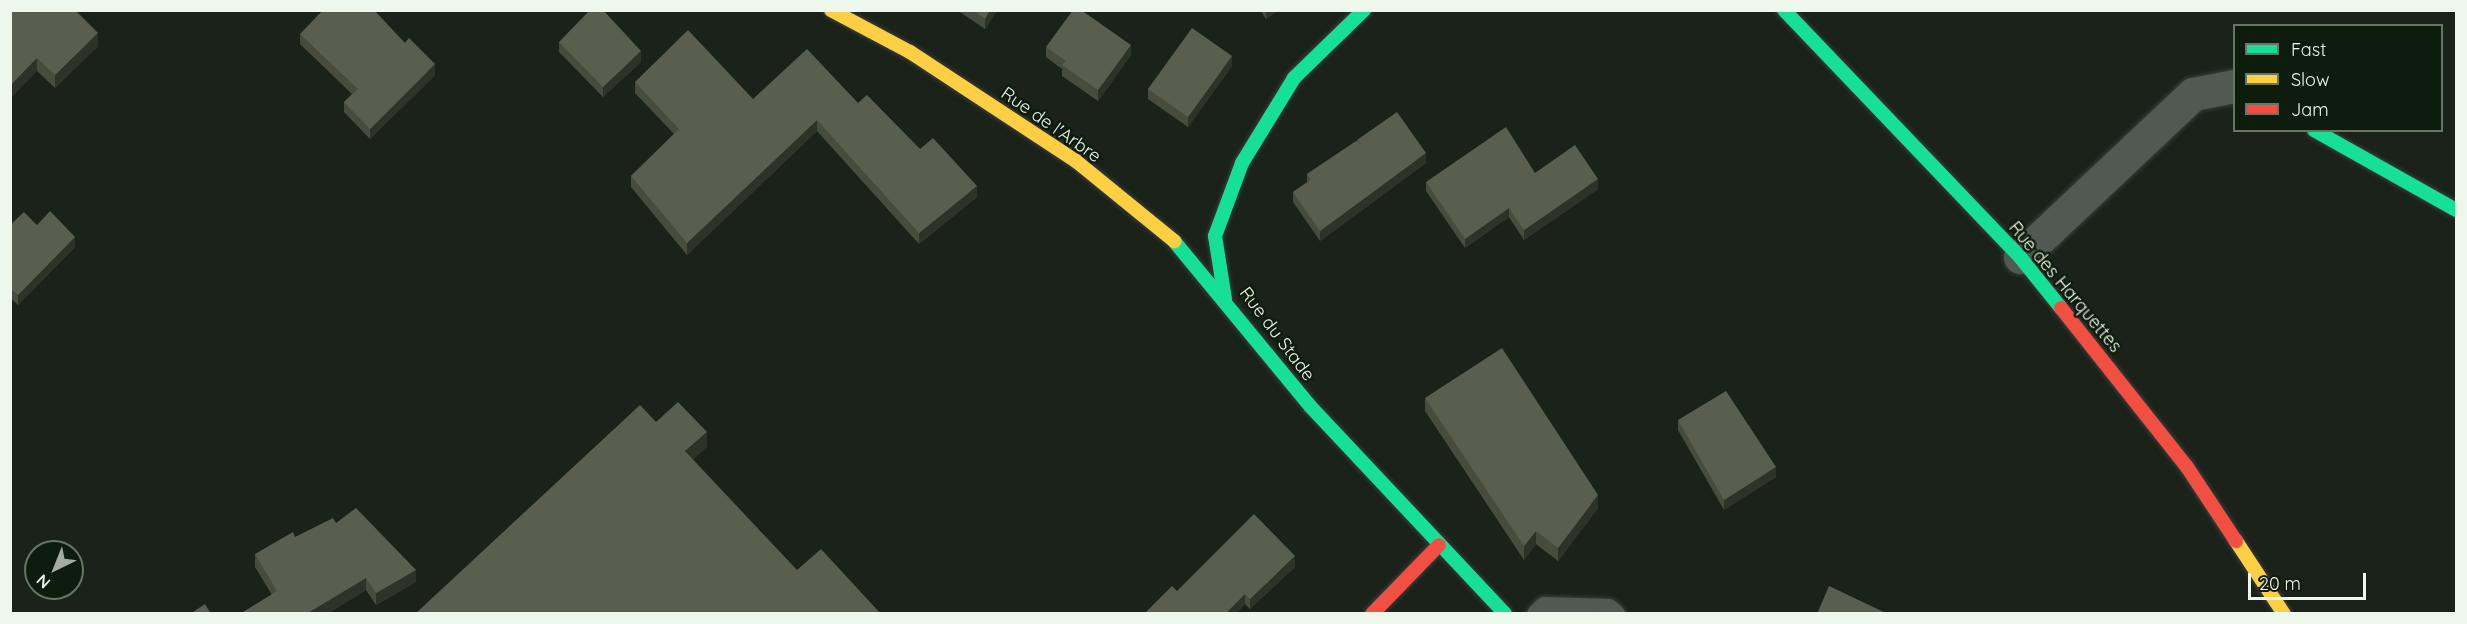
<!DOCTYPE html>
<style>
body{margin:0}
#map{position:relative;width:2467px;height:624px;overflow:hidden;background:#1a221a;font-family:Quicksand,sans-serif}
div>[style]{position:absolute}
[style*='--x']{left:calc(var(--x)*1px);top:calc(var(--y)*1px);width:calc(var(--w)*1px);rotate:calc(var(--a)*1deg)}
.roads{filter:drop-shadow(0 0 2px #383e38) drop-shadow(0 0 2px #383e38)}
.lane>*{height:21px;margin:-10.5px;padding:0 10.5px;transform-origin:10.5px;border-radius:10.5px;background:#525952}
.street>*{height:33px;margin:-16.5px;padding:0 16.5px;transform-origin:16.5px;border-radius:16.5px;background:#525952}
.fast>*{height:14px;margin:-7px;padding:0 7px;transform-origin:7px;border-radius:7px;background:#16e098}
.slow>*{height:14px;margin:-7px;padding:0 7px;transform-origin:7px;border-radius:7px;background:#ffcf43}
.jam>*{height:14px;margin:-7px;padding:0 7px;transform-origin:7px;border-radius:7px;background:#f24e42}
.wall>*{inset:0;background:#474c3e}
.shaded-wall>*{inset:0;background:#2d3328}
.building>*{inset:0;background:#595e51}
span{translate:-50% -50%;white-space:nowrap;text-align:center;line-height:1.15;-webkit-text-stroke:5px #0e1c0d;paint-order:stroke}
.street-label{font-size:18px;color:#eef7ec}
.frame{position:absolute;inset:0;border:12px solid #eef7ec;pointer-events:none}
.legend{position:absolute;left:2233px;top:24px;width:210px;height:108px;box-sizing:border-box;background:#0e1c0d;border:2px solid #687466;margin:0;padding:8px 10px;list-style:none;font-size:18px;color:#eef7ec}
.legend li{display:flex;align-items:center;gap:12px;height:30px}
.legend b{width:30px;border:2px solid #687466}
.north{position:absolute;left:24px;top:540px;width:60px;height:60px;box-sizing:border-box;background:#0e1c0d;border:2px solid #687466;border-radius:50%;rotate:223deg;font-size:16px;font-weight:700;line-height:24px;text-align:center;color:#eef7ec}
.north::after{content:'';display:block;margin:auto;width:21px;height:27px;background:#a4aca2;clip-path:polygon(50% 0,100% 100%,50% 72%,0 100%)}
.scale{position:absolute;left:2248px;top:573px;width:118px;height:27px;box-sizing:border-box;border:3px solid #eef7ec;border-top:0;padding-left:8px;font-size:18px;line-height:21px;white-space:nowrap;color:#eef7ec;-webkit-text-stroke:4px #0e1c0d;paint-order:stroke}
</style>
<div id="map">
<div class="roads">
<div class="lane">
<i style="--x:1537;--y:614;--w:10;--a:-45"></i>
<i style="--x:1544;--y:607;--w:64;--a:1.8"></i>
<i style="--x:1608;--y:609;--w:8;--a:40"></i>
</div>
<div class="street">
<i style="--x:2020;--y:257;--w:238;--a:-43.3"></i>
<i style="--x:2193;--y:94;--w:42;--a:-11"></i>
</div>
<div class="fast">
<i style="--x:1784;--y:10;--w:342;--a:46.3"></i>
<i style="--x:2020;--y:257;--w:65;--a:51.2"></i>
<i style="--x:2314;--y:130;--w:163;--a:29.4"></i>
<i style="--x:1174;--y:241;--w:214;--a:50.5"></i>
<i style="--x:1310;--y:406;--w:285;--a:46.8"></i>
<i style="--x:1225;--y:299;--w:64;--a:-99"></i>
<i style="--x:1215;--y:236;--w:78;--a:-69.7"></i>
<i style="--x:1242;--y:163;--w:100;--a:-58.5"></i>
<i style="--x:1294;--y:78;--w:98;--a:-44.2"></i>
</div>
<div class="slow">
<i style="--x:831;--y:10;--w:89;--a:28"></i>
<i style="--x:910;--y:52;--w:199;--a:33.3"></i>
<i style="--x:1076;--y:161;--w:127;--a:39.2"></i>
<i style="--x:2236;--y:541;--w:87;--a:56.7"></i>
</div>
<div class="jam">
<i style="--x:2061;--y:308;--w:203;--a:51.6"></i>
<i style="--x:2187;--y:467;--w:89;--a:56.5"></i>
<i style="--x:1372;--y:614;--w:96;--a:-45.8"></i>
</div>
</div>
<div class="wall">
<i style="clip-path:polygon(10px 10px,98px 46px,55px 88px,37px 71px)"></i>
<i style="clip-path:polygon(957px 10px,997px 10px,985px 29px)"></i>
<i style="clip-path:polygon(1260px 10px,1279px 10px,1266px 19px)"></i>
<i style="clip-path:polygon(300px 34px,435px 75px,370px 139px,344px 112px,344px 102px,352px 94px,300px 44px)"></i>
<i style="clip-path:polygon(559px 42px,641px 62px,603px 97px,559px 52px)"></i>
<i style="clip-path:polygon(1046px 47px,1131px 55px,1098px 101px,1062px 76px,1062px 69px,1046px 57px)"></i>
<i style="clip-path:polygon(1232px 66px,1188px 127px,1148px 99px,1148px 89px)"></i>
<i style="clip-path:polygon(635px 82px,753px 99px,858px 103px,920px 149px,977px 197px,919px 244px,817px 131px,687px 255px,631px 187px,631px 176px,674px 134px,635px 93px)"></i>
<i style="clip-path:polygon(1357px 140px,1426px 163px,1320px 241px,1293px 202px,1293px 192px,1307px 182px,1307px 174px,1357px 142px)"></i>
<i style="clip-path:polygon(1535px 173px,1598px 189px,1524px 240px,1509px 217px,1465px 248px,1426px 191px,1426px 182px)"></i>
<i style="clip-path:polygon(10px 225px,37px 225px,75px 247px,18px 305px,10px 298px)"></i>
<i style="clip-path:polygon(1425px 398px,1598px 508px,1558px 561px,1536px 544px,1524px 560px,1425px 411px)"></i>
<i style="clip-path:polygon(1678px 420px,1776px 477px,1724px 510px,1678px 430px)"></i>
<i style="clip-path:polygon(336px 523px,416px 582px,376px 605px,366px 590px,327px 614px,240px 614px,272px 595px,255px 567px,255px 554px,295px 537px)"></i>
<i style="clip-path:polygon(1295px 567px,1250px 609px,1245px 604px,1236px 614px,1144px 614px,1177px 591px)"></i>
</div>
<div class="shaded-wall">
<i style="clip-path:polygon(990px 10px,997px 10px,985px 29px,985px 19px)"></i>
<i style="clip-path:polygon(1266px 10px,1279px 10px,1266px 19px)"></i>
<i style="clip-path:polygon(98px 33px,98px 46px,55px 88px,55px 75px)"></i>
<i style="clip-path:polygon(1131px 45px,1131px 55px,1098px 101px,1098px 90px)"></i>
<i style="clip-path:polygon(641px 51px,641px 62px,603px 97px,603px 87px)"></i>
<i style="clip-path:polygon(1232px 56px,1232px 66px,1188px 127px,1188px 117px)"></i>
<i style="clip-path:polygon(37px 58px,37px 71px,10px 99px,10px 86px)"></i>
<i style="clip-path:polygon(435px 64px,435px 75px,370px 139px,370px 129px)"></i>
<i style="clip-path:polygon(817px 120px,817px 131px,687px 255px,687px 243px)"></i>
<i style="clip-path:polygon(1426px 153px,1426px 163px,1320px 241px,1320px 231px)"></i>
<i style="clip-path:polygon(1598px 179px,1598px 189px,1524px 240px,1524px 230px)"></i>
<i style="clip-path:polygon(977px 186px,977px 197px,919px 244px,919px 233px)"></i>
<i style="clip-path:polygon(1509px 208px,1509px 217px,1465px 248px,1465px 239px)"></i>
<i style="clip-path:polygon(75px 237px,75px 247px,18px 305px,18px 295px)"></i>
<i style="clip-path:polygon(707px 432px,707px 447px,685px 467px,685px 451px)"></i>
<i style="clip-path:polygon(1776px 467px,1776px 477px,1724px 510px,1724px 500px)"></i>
<i style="clip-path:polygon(1598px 495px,1598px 508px,1558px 561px,1558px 548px)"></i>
<i style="clip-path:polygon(1536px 531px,1536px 544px,1524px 560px,1524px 546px)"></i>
<i style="clip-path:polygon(1295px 556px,1295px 567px,1250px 609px,1250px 599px)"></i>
<i style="clip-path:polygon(416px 570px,416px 582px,376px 605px,376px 593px)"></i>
<i style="clip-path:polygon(366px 578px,366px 590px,327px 614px,306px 614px)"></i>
<i style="clip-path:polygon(1245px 594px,1245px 604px,1236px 614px,1225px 614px)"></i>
</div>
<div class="building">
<i style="clip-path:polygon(10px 10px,75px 10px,98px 33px,55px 75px,37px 58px,10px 86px)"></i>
<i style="clip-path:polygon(323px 10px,374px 10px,405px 43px,409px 38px,435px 64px,370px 129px,344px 102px,358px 89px,300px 34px)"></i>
<i style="clip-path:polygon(590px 10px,603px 10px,641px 51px,603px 87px,559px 42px)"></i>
<i style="clip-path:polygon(973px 10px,990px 10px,985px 19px)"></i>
<i style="clip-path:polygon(1073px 10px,1081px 10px,1131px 45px,1098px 90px,1062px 65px,1066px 61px,1046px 47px)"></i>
<i style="clip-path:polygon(1192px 28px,1232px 56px,1188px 117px,1148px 89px)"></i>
<i style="clip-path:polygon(688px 30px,753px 99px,807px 49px,858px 103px,867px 95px,920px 149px,933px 138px,977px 186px,919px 233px,817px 120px,687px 243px,631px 176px,679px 129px,635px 82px)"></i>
<i style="clip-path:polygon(1397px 112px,1426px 153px,1320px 231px,1293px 192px,1311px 180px,1307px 174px,1356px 141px,1361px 144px,1357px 140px)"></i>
<i style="clip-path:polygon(1506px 127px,1535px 173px,1575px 145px,1598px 179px,1524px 230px,1509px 208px,1465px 239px,1426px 182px)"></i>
<i style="clip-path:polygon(50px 211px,75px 237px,18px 295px,10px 288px,10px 225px,24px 212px,37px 225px)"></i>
<i style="clip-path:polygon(1502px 348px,1598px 495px,1558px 548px,1536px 531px,1524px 546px,1425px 398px)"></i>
<i style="clip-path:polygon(1726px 391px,1776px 467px,1724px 500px,1678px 420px)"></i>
<i style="clip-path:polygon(678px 402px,707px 432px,685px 451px,797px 570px,821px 549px,881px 614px,415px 614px,640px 405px,656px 422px)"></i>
<i style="clip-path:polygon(356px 508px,416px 570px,376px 593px,366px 578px,306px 614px,240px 614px,277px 591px,255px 554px,293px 532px,295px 537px,333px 518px,336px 523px)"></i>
<i style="clip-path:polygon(1254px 514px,1295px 556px,1250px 599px,1245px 594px,1225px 614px,1144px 614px,1172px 586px,1177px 591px)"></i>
<i style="clip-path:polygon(1829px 586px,1888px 614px,1817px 614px)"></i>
<i style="clip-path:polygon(205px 604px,211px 614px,190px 614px)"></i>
</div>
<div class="street-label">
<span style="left:1051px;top:125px;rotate:35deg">Rue de l'Arbre</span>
<span style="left:2065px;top:287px;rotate:50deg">Rue des Harquettes</span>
<span style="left:1277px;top:334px;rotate:53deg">Rue du Stade</span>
</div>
<div class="frame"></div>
<ul class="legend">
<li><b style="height:8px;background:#16e098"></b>Fast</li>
<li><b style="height:8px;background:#ffcf43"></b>Slow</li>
<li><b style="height:8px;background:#f24e42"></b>Jam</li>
</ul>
<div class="north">N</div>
<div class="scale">20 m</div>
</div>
